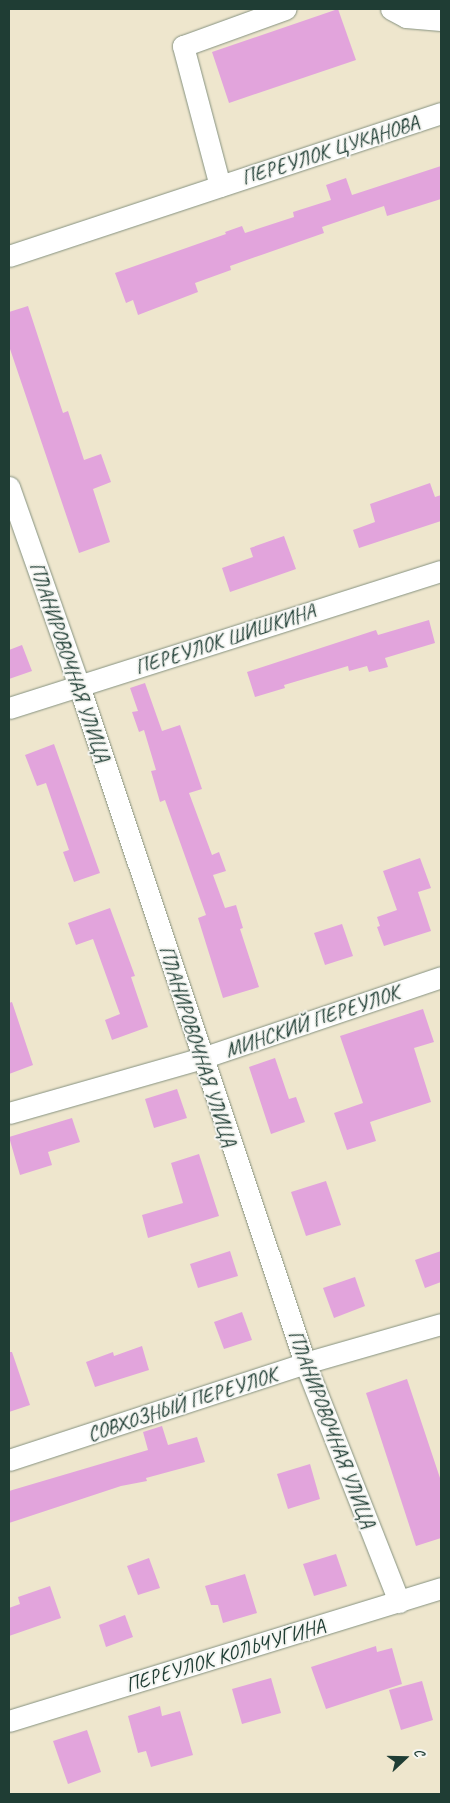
<!DOCTYPE html>
<meta charset="utf-8">
<style>
body{margin:0}
#map{position:relative;width:450px;height:1803px;overflow:hidden;background:#eee6cd;font-family:Caveat,sans-serif}
div>[style]{position:absolute}
[style*='--x']{left:calc(var(--x)*1px);top:calc(var(--y)*1px);width:calc(var(--w)*1px);rotate:calc(var(--a)*1deg)}
.building>*{inset:0;background:#e2a4dc}
.roads{filter:drop-shadow(0 0 1px #869280) drop-shadow(0 0 1px #869280)}
.street>*{height:21px;margin:-10.5px;padding:0 10.5px;transform-origin:10.5px;border-radius:10.5px;background:#fff}
span{translate:-50% -50%;white-space:nowrap;text-align:center;line-height:1.15;-webkit-text-stroke:4px #f6f6f2;paint-order:stroke}
.street-label{font-size:21px;color:#1f3d34}
.frame{position:absolute;inset:0;border:10px solid #1f3d34;pointer-events:none}
.north{position:absolute;left:380px;top:1733px;width:50px;height:50px;-webkit-text-stroke:4px #f6f6f2;paint-order:stroke;rotate:69deg;font-size:14px;font-weight:700;line-height:20px;text-align:center;color:#1f3d34}
.north::after{content:'';display:block;margin:auto;width:18px;height:22px;background:#1f3d34;clip-path:polygon(50% 0,100% 100%,50% 72%,0 100%)}
</style>
<div id="map">
<div class="building">
<i style="clip-path:polygon(338px 9px,356px 60px,229px 103px,212px 52px)"></i>
<i style="clip-path:polygon(441px 166px,441px 199px,387px 216px,384px 206px,322px 227px,324px 233px,230px 266px,231px 270px,195px 283px,198px 292px,138px 315px,133px 300px,126px 303px,115px 273px,226px 234px,225px 232px,242px 226px,245px 233px,294px 217px,293px 212px,331px 200px,326px 185px,346px 178px,352px 195px)"></i>
<i style="clip-path:polygon(28px 306px,63px 413px,68px 411px,84px 460px,101px 454px,111px 482px,93px 489px,110px 542px,79px 553px,9px 346px,9px 312px)"></i>
<i style="clip-path:polygon(430px 483px,435px 497px,441px 495px,441px 521px,359px 548px,353px 530px,375px 522px,370px 504px)"></i>
<i style="clip-path:polygon(284px 536px,296px 569px,230px 592px,222px 568px,253px 557px,250px 548px)"></i>
<i style="clip-path:polygon(429px 620px,435px 643px,385px 658px,388px 667px,369px 672px,367px 666px,349px 671px,348px 666px,284px 685px,285px 688px,255px 697px,247px 672px,376px 630px,378px 635px)"></i>
<i style="clip-path:polygon(22px 645px,32px 671px,9px 679px,9px 650px)"></i>
<i style="clip-path:polygon(145px 683px,162px 731px,180px 725px,202px 789px,189px 793px,212px 855px,219px 852px,226px 871px,213px 875px,225px 908px,236px 905px,243px 928px,240px 929px,259px 987px,223px 998px,198px 918px,206px 915px,165px 800px,160px 802px,151px 771px,156px 770px,144px 730px,139px 732px,132px 712px,138px 711px,130px 688px)"></i>
<i style="clip-path:polygon(54px 744px,100px 873px,74px 882px,63px 852px,69px 850px,46px 783px,37px 786px,25px 755px)"></i>
<i style="clip-path:polygon(420px 858px,431px 888px,418px 892px,431px 931px,384px 946px,377px 927px,380px 926px,377px 917px,397px 910px,383px 871px)"></i>
<i style="clip-path:polygon(110px 908px,135px 976px,131px 977px,148px 1027px,112px 1040px,105px 1020px,120px 1014px,93px 939px,76px 945px,68px 923px)"></i>
<i style="clip-path:polygon(342px 924px,353px 956px,325px 965px,314px 933px)"></i>
<i style="clip-path:polygon(12px 1002px,33px 1065px,9px 1074px,9px 1003px)"></i>
<i style="clip-path:polygon(423px 1009px,434px 1042px,414px 1048px,431px 1102px,370px 1122px,376px 1141px,347px 1150px,334px 1113px,363px 1103px,340px 1036px)"></i>
<i style="clip-path:polygon(275px 1058px,289px 1099px,296px 1097px,305px 1122px,271px 1134px,249px 1067px)"></i>
<i style="clip-path:polygon(177px 1089px,187px 1118px,154px 1128px,145px 1099px)"></i>
<i style="clip-path:polygon(72px 1118px,80px 1142px,48px 1152px,52px 1165px,20px 1175px,9px 1137px)"></i>
<i style="clip-path:polygon(199px 1154px,219px 1216px,148px 1238px,142px 1215px,183px 1203px,171px 1163px)"></i>
<i style="clip-path:polygon(326px 1181px,341px 1225px,306px 1236px,291px 1192px)"></i>
<i style="clip-path:polygon(230px 1251px,238px 1276px,198px 1288px,190px 1264px)"></i>
<i style="clip-path:polygon(441px 1251px,441px 1282px,425px 1288px,415px 1260px)"></i>
<i style="clip-path:polygon(355px 1277px,365px 1306px,334px 1318px,323px 1288px)"></i>
<i style="clip-path:polygon(242px 1312px,252px 1340px,224px 1349px,214px 1322px)"></i>
<i style="clip-path:polygon(142px 1346px,149px 1370px,95px 1387px,86px 1362px,113px 1352px,114px 1356px)"></i>
<i style="clip-path:polygon(9px 1352px,12px 1352px,30px 1405px,9px 1412px)"></i>
<i style="clip-path:polygon(407px 1379px,441px 1481px,441px 1538px,416px 1546px,366px 1393px)"></i>
<i style="clip-path:polygon(162px 1426px,168px 1445px,197px 1437px,205px 1462px,146px 1478px,147px 1481px,121px 1486px,9px 1523px,9px 1491px,148px 1450px,143px 1432px)"></i>
<i style="clip-path:polygon(310px 1464px,320px 1499px,288px 1509px,277px 1474px)"></i>
<i style="clip-path:polygon(336px 1554px,347px 1586px,314px 1596px,303px 1564px)"></i>
<i style="clip-path:polygon(149px 1558px,160px 1588px,138px 1595px,127px 1566px)"></i>
<i style="clip-path:polygon(245px 1574px,257px 1613px,223px 1623px,218px 1605px,211px 1605px,205px 1586px)"></i>
<i style="clip-path:polygon(50px 1586px,61px 1618px,9px 1636px,9px 1608px,20px 1604px,18px 1597px)"></i>
<i style="clip-path:polygon(125px 1615px,133px 1637px,106px 1647px,99px 1625px)"></i>
<i style="clip-path:polygon(376px 1646px,377px 1652px,392px 1648px,402px 1684px,326px 1709px,311px 1667px)"></i>
<i style="clip-path:polygon(271px 1678px,281px 1713px,242px 1724px,232px 1689px)"></i>
<i style="clip-path:polygon(422px 1681px,433px 1720px,401px 1730px,389px 1690px)"></i>
<i style="clip-path:polygon(160px 1706px,162px 1716px,180px 1711px,193px 1755px,151px 1767px,146px 1751px,138px 1753px,128px 1716px)"></i>
<i style="clip-path:polygon(87px 1730px,101px 1772px,68px 1784px,53px 1741px)"></i>
</div>
<div class="roads">
<div class="street">
<i style="--x:391;--y:9;--w:17;--a:28"></i>
<i style="--x:406;--y:17;--w:35;--a:5"></i>
<i style="--x:220;--y:186;--w:145;--a:-104.8"></i>
<i style="--x:183;--y:46;--w:109;--a:-19.9"></i>
<i style="--x:9;--y:256;--w:455;--a:-18.3"></i>
<i style="--x:9;--y:487;--w:211;--a:70.6"></i>
<i style="--x:79;--y:686;--w:714;--a:71.54"></i>
<i style="--x:305;--y:1363;--w:257;--a:68.5"></i>
<i style="--x:9;--y:708;--w:453;--a:-17.6"></i>
<i style="--x:9;--y:1113;--w:201;--a:-15.9"></i>
<i style="--x:202;--y:1058;--w:252;--a:-18.7"></i>
<i style="--x:9;--y:1460;--w:311;--a:-18.1"></i>
<i style="--x:305;--y:1363;--w:141;--a:-16"></i>
<i style="--x:9;--y:1721;--w:452;--a:-17.1"></i>
</div>
</div>
<div class="street-label">
<span style="left:330px;top:150px;rotate:-18deg">ПЕРЕУЛОК ЦУКАНОВА</span>
<span style="left:225px;top:639px;rotate:-18deg">ПЕРЕУЛОК ШИШКИНА</span>
<span style="left:70px;top:662px;rotate:71deg">ПЛАНИРОВОЧНАЯ УЛИЦА</span>
<span style="left:312px;top:1021px;rotate:-19deg">МИНСКИЙ ПЕРЕУЛОК</span>
<span style="left:198px;top:1046px;rotate:72deg">ПЛАНИРОВОЧНАЯ УЛИЦА</span>
<span style="left:182px;top:1404px;rotate:-18deg">СОВХОЗНЫЙ ПЕРЕУЛОК</span>
<span style="left:332px;top:1429px;rotate:69deg">ПЛАНИРОВОЧНАЯ УЛИЦА</span>
<span style="left:225px;top:1655px;rotate:-17deg">ПЕРЕУЛОК КОЛЬЧУГИНА</span>
</div>
<div class="frame"></div>
<div class="north">С</div>
</div>
